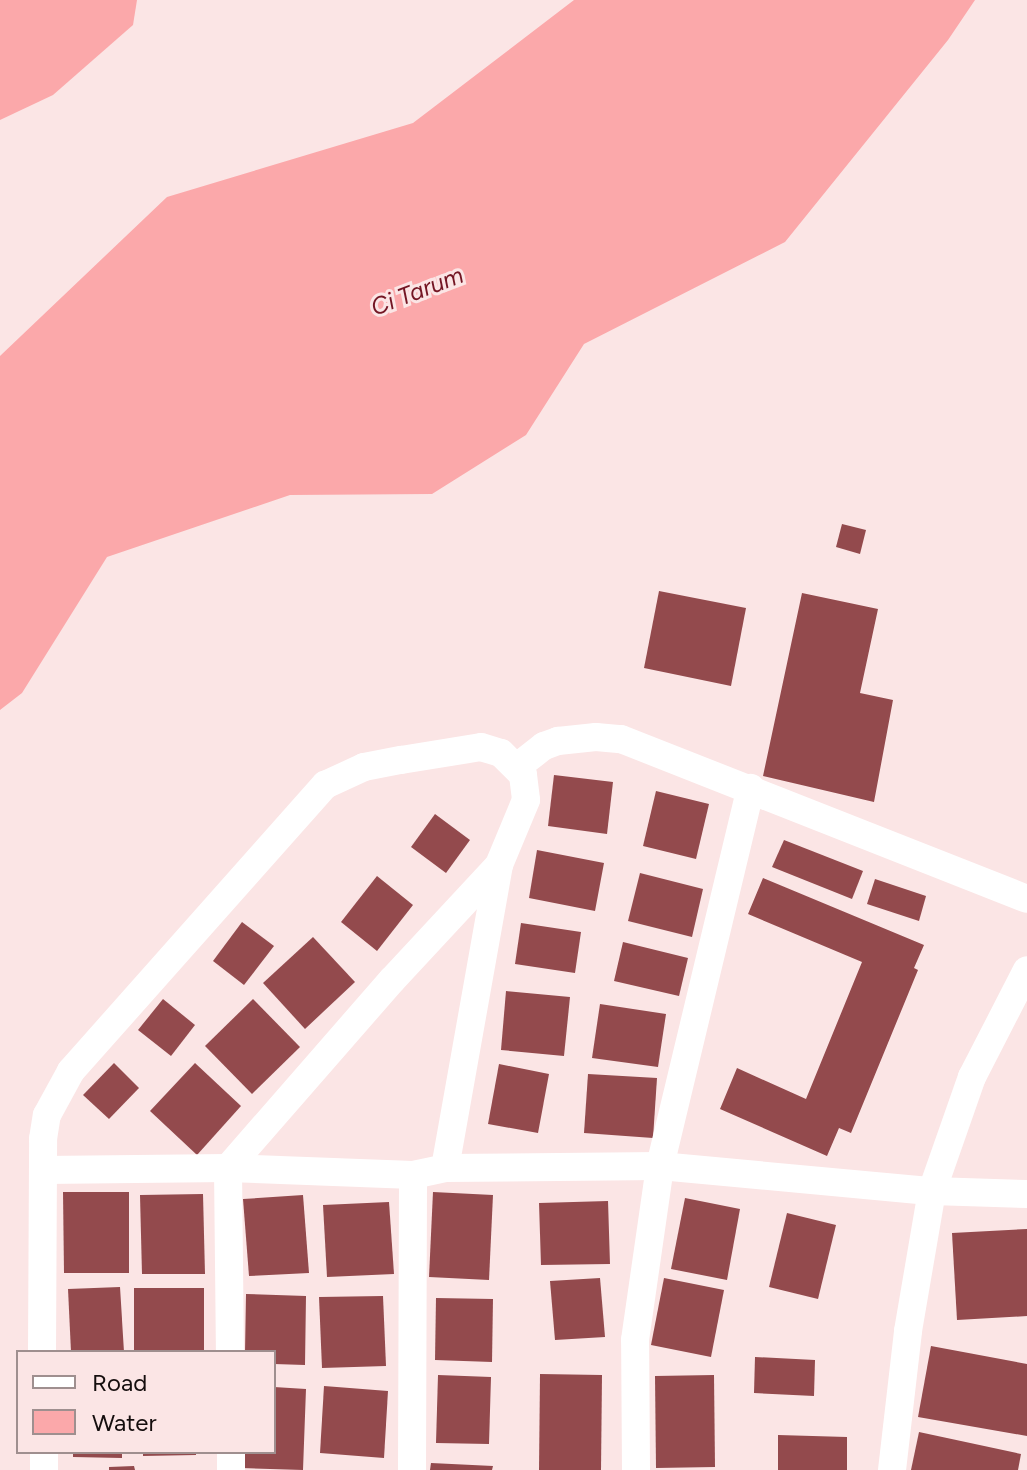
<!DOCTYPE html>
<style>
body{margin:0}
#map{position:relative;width:1027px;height:1470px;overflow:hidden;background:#fbe5e5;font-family:Figtree,sans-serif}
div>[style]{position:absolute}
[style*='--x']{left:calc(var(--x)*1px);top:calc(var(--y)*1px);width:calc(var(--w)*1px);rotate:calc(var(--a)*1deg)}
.water>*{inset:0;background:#fba8aa}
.building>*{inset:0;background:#934a4d}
.minor>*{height:28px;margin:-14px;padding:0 14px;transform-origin:14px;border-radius:14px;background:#fff}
span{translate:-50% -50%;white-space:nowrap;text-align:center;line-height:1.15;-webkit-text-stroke:6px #fbe5e5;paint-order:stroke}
.water-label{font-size:24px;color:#741624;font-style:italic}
.legend{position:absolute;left:16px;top:1350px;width:260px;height:104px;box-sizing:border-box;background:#fbe5e5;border:2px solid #9f8f8f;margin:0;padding:10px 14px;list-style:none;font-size:24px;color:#150e0e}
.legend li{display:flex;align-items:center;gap:16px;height:40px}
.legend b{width:40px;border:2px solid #9f8f8f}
</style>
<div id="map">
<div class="water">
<i style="clip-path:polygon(0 0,137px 0,133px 25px,53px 95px,0 120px)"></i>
<i style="clip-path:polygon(574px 0,975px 0,948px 40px,785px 242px,584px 344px,526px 435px,432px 494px,290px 495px,107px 557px,22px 693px,0 710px,0 356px,167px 197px,413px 123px)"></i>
</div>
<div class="building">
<i style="clip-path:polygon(842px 524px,866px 530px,860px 554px,836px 547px)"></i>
<i style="clip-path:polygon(659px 591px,746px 608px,731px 686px,644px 668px)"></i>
<i style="clip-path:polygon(802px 593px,878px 609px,860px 693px,893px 700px,874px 802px,763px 776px)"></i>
<i style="clip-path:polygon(554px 775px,613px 782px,607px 834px,548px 826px)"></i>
<i style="clip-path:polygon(656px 791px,709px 804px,696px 859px,643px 846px)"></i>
<i style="clip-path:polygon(435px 814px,470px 840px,446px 873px,411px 847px)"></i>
<i style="clip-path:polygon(784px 840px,863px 871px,852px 899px,772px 867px)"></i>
<i style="clip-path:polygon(537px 850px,604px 863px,595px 911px,529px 898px)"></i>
<i style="clip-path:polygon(640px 873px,703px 889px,692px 937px,628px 921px)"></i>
<i style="clip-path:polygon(377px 876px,413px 905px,377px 951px,341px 922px)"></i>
<i style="clip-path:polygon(763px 878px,924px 945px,914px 968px,918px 970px,851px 1133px,839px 1128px,827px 1156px,720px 1109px,737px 1068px,806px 1099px,862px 962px,748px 914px)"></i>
<i style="clip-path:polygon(875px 879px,926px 896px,919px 921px,867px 904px)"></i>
<i style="clip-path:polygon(242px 922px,274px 946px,244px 985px,213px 961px)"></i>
<i style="clip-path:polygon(521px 923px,581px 932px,575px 973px,515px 964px)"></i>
<i style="clip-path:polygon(313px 937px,355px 982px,305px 1029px,263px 983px)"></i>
<i style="clip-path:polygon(623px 942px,688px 958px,679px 996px,614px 981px)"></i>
<i style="clip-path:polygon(506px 991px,570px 997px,564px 1056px,501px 1050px)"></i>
<i style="clip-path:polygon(163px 999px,195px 1025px,171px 1056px,138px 1030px)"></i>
<i style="clip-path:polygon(253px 999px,300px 1047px,252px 1094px,205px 1046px)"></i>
<i style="clip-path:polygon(600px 1004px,666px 1014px,658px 1067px,592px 1058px)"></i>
<i style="clip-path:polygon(114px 1063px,139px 1088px,109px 1119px,83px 1095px)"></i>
<i style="clip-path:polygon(195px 1063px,241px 1106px,197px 1155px,150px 1111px)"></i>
<i style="clip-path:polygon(499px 1064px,549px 1074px,538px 1133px,488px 1124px)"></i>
<i style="clip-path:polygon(588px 1074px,657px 1078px,653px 1138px,584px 1133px)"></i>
<i style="clip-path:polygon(63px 1192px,129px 1192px,129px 1273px,64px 1273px)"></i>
<i style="clip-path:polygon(433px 1192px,493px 1195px,489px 1280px,429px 1277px)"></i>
<i style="clip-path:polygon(203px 1194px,205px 1274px,142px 1274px,140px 1195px)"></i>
<i style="clip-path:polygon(303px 1195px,309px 1273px,249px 1276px,243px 1199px)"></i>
<i style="clip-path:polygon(685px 1198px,740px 1209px,727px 1280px,671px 1269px)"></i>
<i style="clip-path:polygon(608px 1201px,610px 1264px,541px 1265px,539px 1203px)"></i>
<i style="clip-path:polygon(389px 1202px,394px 1274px,327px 1277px,323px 1205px)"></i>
<i style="clip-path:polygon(787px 1213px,836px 1225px,818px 1299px,769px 1287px)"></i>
<i style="clip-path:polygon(1027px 1229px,1027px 1316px,957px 1320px,952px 1233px)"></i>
<i style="clip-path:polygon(600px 1278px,605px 1337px,555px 1340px,550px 1281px)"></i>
<i style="clip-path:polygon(664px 1278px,724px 1290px,711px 1357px,651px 1345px)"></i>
<i style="clip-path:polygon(120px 1287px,124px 1352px,71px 1352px,68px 1289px)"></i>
<i style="clip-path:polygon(134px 1288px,204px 1288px,204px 1352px,134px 1352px)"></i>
<i style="clip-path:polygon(246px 1294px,306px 1296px,305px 1365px,274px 1364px,274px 1352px,245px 1352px)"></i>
<i style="clip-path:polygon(383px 1296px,386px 1366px,322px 1368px,319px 1297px)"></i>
<i style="clip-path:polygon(436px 1298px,493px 1299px,492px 1362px,435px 1360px)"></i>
<i style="clip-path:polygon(931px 1346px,1027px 1364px,1027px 1436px,918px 1417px)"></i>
<i style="clip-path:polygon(755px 1357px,815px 1360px,814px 1396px,754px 1393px)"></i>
<i style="clip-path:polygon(540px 1374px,602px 1375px,601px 1470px,539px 1470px)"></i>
<i style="clip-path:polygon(438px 1375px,491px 1377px,489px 1444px,436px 1443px)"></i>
<i style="clip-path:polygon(714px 1375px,715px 1467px,656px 1468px,655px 1376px)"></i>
<i style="clip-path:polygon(324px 1386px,388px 1391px,384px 1458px,320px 1453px)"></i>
<i style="clip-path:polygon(274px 1387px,306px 1389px,303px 1470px,242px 1468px,243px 1452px,274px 1452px)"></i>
<i style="clip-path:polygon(919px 1432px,1021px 1454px,1018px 1470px,911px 1470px)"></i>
<i style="clip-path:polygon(778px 1435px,847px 1437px,847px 1470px,778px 1470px)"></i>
<i style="clip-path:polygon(73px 1452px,122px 1452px,122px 1458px,73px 1457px)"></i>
<i style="clip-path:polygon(143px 1452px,196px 1452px,196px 1455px,143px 1456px)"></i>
<i style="clip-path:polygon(431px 1463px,493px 1466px,492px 1470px,430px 1470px)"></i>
<i style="clip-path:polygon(134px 1466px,135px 1470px,109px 1470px,109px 1467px)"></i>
</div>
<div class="minor">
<i style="--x:517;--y:767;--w:34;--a:-38"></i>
<i style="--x:544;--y:746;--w:15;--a:-20"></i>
<i style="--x:558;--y:741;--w:38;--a:-6"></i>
<i style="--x:596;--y:737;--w:25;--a:5"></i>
<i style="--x:621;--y:739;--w:436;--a:21.5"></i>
<i style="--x:445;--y:1168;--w:307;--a:-79.9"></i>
<i style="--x:44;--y:1170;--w:184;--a:-0.6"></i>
<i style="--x:228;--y:1168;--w:185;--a:2.2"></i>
<i style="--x:413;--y:1175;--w:33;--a:-12"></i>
<i style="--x:445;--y:1168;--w:215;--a:-0.5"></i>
<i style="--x:660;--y:1166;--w:273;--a:5.3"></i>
<i style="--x:932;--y:1191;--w:95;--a:1.8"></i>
<i style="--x:42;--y:1352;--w:213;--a:-89.7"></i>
<i style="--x:43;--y:1139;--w:24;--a:-81"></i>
<i style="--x:47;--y:1115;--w:50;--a:-61.4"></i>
<i style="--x:71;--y:1071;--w:383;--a:-48.4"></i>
<i style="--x:325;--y:785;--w:43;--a:-24.8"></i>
<i style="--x:364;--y:767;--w:38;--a:-11"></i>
<i style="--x:401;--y:760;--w:81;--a:-9.2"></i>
<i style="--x:481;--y:747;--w:21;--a:17"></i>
<i style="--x:501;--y:753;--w:31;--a:45"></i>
<i style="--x:523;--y:775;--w:25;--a:83"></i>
<i style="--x:526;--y:800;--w:70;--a:112.6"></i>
<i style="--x:499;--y:865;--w:157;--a:132.9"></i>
<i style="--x:392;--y:980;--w:249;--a:131.1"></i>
<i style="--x:228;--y:1168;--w:184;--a:89.4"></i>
<i style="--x:44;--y:1452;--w:18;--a:90"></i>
<i style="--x:231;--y:1452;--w:18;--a:90"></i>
<i style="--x:412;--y:1470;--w:295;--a:-89.8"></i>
<i style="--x:636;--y:1470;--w:130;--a:-90.4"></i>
<i style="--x:635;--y:1340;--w:176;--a:-81.8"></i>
<i style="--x:660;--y:1166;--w:389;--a:-76.5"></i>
<i style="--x:892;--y:1470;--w:140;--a:-83.4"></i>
<i style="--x:908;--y:1331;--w:142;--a:-80.3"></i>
<i style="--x:932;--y:1191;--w:121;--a:-70.7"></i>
<i style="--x:972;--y:1077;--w:120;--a:-62.8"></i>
</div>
<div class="water-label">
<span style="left:417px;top:291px;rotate:-21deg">Ci Tarum</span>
</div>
<ul class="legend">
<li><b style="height:10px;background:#fff"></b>Road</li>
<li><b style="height:22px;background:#fba8aa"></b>Water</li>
</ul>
</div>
